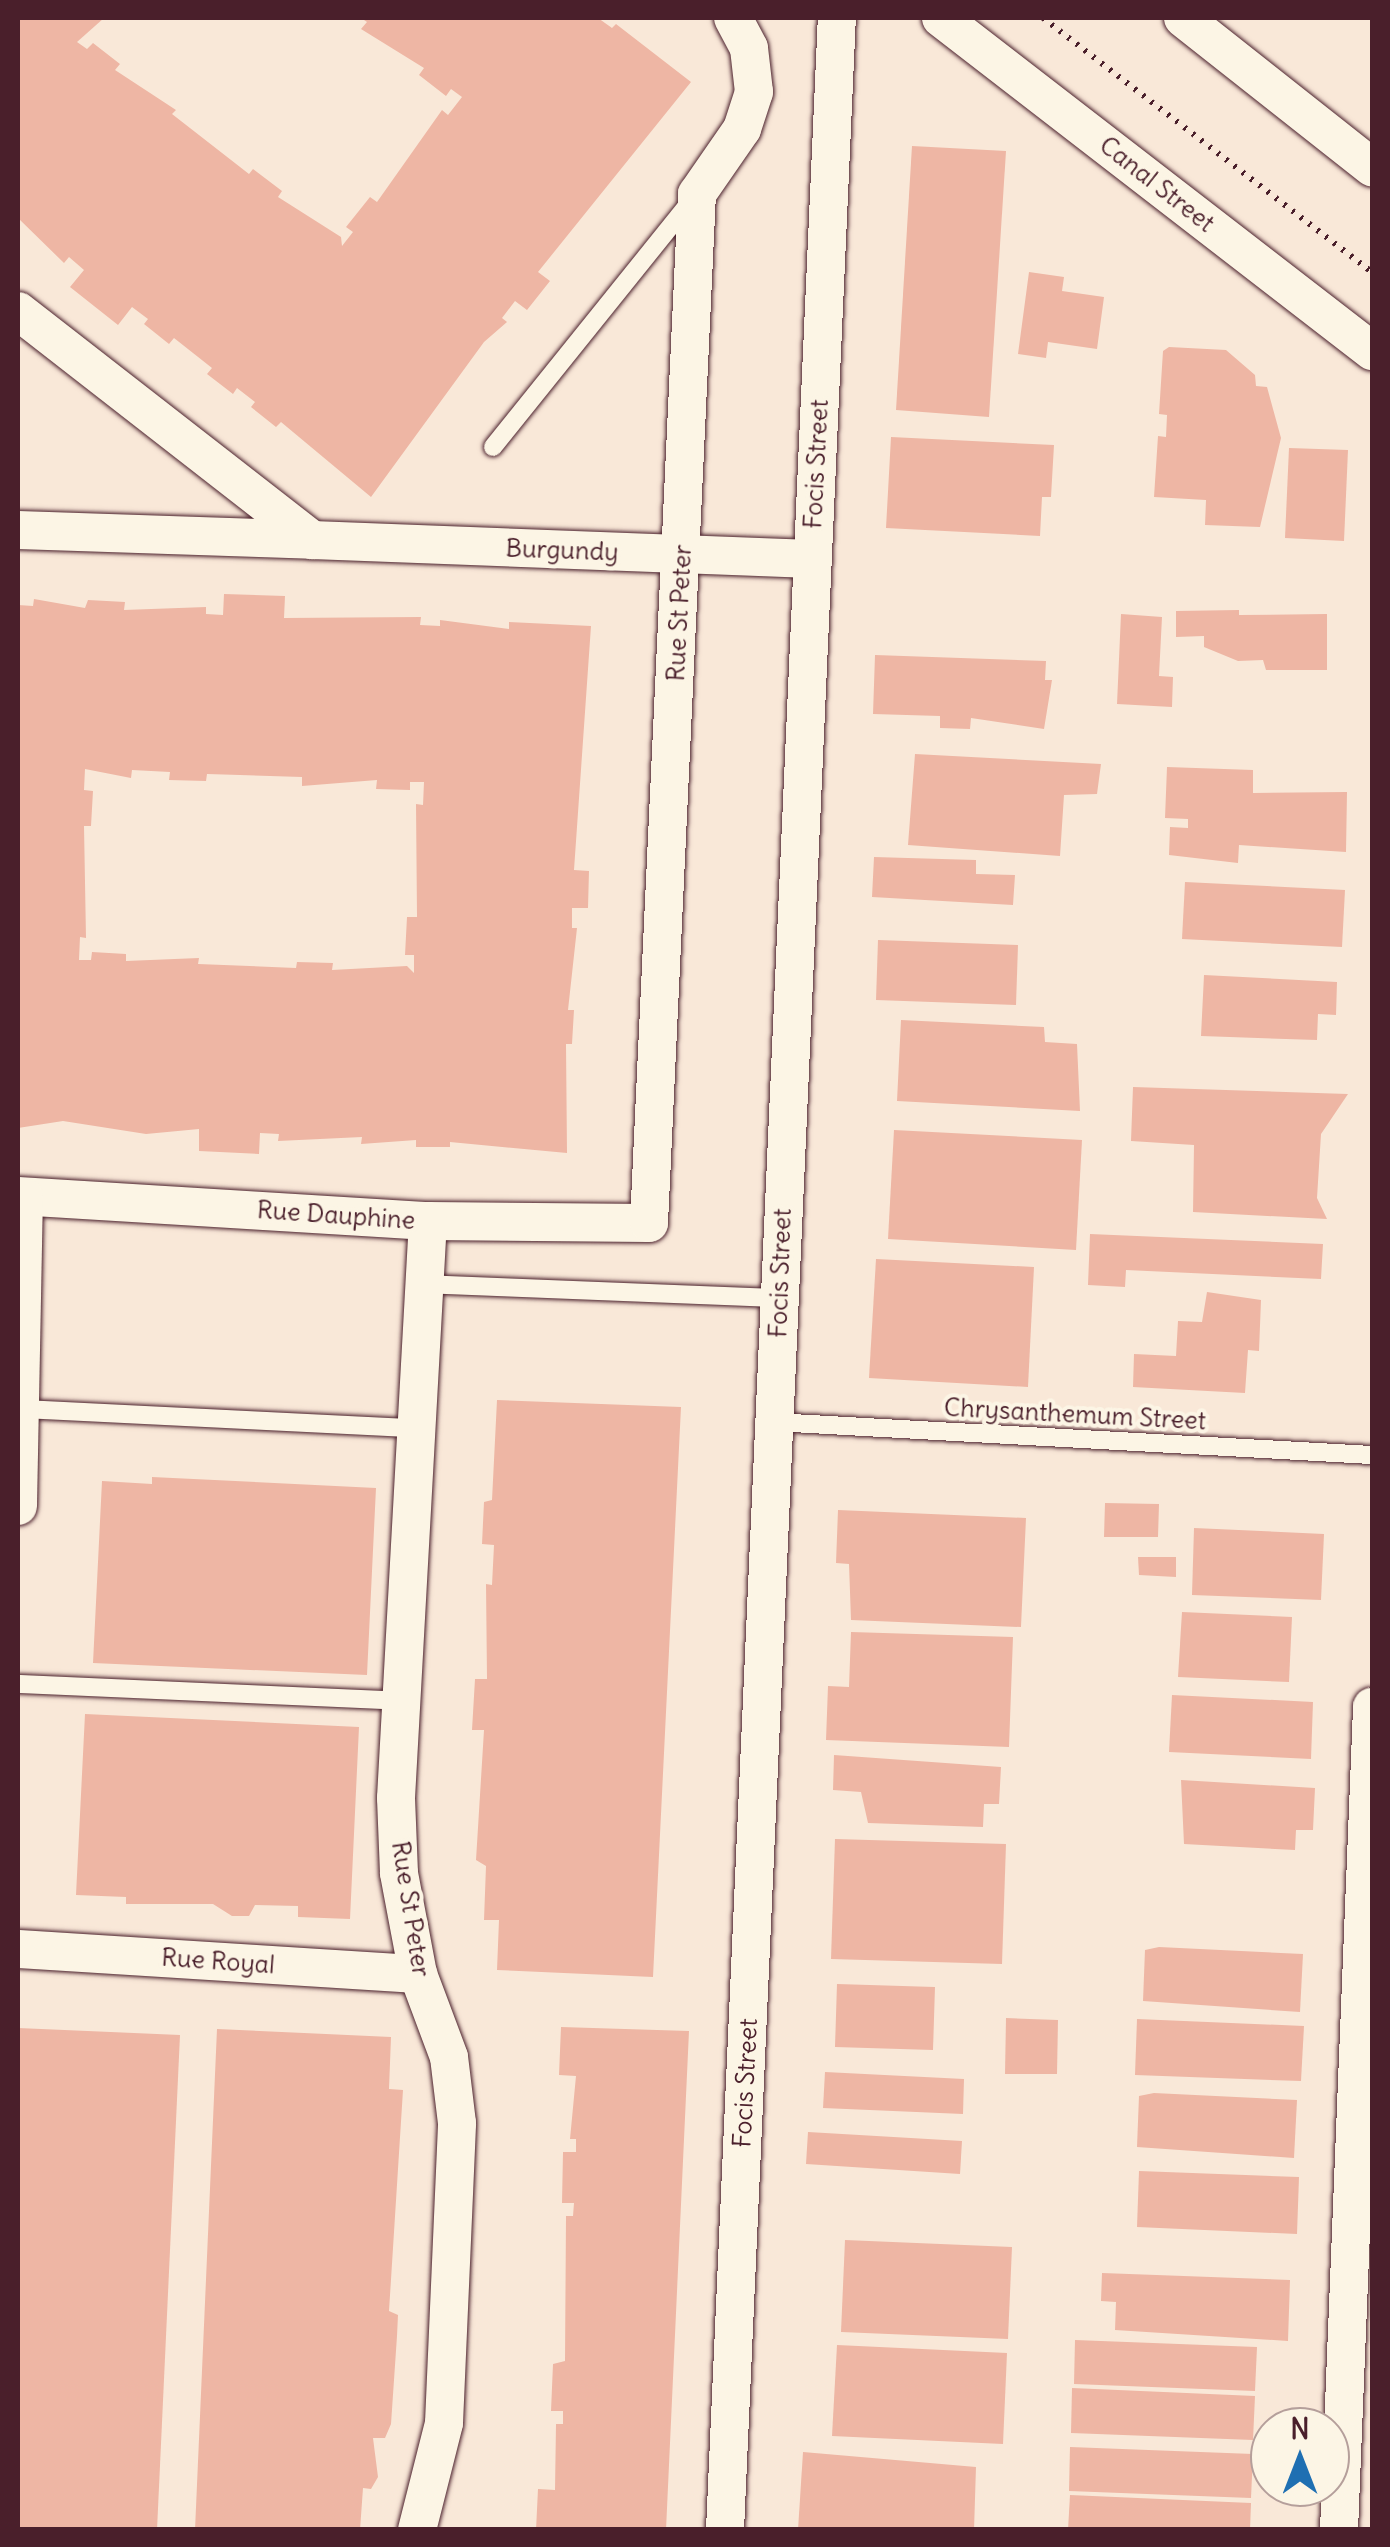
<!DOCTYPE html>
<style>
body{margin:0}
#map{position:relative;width:1390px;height:2547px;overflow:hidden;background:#f9e8d8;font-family:Delius,sans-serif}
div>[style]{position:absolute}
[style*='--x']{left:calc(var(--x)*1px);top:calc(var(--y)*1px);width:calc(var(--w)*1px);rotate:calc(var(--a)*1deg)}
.building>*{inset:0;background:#eeb6a4}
.path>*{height:6px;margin-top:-3px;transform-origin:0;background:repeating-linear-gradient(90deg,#4a1f2b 0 2.5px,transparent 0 10.5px)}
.roads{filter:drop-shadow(0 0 2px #4a1f2b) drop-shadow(0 0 2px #4a1f2b)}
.lane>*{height:18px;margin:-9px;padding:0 9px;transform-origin:9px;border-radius:9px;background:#fcf5e5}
.street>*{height:38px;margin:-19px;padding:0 19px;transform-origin:19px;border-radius:19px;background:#fcf5e5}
span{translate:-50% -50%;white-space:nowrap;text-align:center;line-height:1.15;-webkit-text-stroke:8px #fcf5e5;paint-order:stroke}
.street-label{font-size:25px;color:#4a1f2b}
.frame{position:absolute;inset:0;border:20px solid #4a1f2b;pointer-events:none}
.north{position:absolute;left:1250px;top:2407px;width:100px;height:100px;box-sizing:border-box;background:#fcf5e5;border:2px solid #b59f9b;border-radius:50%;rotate:0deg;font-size:28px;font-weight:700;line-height:40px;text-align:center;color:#4a1f2b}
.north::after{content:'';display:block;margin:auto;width:35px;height:45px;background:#1f6fb2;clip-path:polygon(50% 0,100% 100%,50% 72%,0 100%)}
</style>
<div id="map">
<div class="building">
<i style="clip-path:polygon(18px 18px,104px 18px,77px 42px,87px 49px,93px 43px,120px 64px,115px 70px,176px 110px,172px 114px,249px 174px,253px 169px,282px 191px,278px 197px,341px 237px,342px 246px,353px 232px,346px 227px,370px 197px,377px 202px,442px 110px,448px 115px,462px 97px,451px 89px,446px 96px,419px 75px,424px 68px,361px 29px,367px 22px,361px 18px,598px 18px,612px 28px,616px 24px,691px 82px,538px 272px,550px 281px,527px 310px,515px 301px,502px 318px,507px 322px,484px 342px,371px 497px,281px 422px,276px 427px,251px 407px,255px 402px,237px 388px,233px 394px,207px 374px,212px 368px,174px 338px,169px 344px,144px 324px,148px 319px,132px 307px,118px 325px,70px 287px,84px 270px,69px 257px,64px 263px,18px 218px)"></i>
<i style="clip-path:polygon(912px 146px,1006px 151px,989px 417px,896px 410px)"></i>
<i style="clip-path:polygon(1029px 272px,1064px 277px,1062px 291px,1104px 297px,1097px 349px,1048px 342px,1046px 358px,1018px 354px)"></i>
<i style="clip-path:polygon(1169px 347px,1226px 350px,1255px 375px,1256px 386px,1267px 387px,1281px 438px,1260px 527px,1205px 525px,1206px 500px,1154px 497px,1158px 436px,1166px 437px,1167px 415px,1159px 414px,1163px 351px)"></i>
<i style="clip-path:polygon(891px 437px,1054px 445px,1051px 497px,1042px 497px,1040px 536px,886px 528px)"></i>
<i style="clip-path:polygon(1289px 448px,1348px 450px,1344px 541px,1285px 538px)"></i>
<i style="clip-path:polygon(evenodd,224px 594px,285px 596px,284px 618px,421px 617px,420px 625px,440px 626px,440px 620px,509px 629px,509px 622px,591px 626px,574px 870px,589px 871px,588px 908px,572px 908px,572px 928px,577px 928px,568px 1010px,574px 1010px,572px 1044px,566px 1044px,567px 1153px,450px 1142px,450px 1147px,416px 1147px,416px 1140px,361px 1144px,362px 1137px,278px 1141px,279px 1134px,260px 1133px,259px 1154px,199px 1151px,199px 1129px,146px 1134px,63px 1121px,18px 1128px,18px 605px,33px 606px,34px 599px,85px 608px,88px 600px,125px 602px,124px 610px,206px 607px,206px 614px,223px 615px,224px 594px,85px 769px,131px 778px,132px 770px,170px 772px,169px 780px,206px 781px,207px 774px,302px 777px,302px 786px,377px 780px,376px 789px,410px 790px,410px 782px,424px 782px,423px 805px,416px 804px,417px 917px,407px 917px,405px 955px,414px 955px,414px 973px,407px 966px,332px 970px,333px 963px,297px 962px,296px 968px,198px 964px,199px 958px,126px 961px,126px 954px,92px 952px,91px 960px,79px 960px,80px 937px,86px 938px,84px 826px,91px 826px,93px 791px,84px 790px,85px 769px)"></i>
<i style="clip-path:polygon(1239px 610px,1239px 615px,1327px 614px,1327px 670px,1266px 670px,1263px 660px,1238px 661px,1204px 647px,1204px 636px,1176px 637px,1176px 611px)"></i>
<i style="clip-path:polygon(1121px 614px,1162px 617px,1159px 676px,1173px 677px,1172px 707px,1117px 704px)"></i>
<i style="clip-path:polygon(875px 655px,1046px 661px,1045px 680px,1052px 680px,1044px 729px,971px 718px,970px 729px,940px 728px,940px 716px,873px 714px)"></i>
<i style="clip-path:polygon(915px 754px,1101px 764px,1097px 794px,1064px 795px,1060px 856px,908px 845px)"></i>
<i style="clip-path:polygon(1167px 767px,1253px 770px,1253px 793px,1347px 792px,1346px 852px,1239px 845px,1238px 863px,1169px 855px,1170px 827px,1188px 828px,1188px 819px,1165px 818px)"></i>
<i style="clip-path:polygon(874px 857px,976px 860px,976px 874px,1015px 875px,1013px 905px,872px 897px)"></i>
<i style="clip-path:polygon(1185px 882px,1345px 890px,1342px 947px,1182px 939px)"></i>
<i style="clip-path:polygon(878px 940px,1018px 945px,1016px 1005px,876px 1000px)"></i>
<i style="clip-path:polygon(1204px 975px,1337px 982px,1336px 1015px,1318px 1014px,1317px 1040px,1201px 1036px)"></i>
<i style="clip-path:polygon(901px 1020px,1044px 1027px,1045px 1042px,1077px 1044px,1080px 1111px,897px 1101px)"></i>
<i style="clip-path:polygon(1133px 1087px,1348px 1094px,1321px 1134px,1317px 1198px,1327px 1219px,1193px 1212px,1194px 1145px,1131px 1141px)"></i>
<i style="clip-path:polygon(894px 1130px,1082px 1140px,1076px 1250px,888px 1239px)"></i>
<i style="clip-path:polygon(1090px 1234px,1323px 1244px,1321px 1279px,1126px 1270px,1125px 1287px,1088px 1285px)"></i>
<i style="clip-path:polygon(876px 1259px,1034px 1267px,1028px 1387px,869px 1378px)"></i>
<i style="clip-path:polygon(1207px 1292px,1261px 1300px,1259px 1351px,1248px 1350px,1245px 1393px,1133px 1387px,1134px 1354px,1176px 1356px,1178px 1321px,1202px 1322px)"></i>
<i style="clip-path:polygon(497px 1400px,681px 1407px,653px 1977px,497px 1970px,499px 1920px,484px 1920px,486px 1866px,476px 1860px,484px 1730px,472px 1730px,475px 1679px,487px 1679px,486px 1584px,492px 1585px,494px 1545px,482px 1544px,484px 1502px,492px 1500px)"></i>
<i style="clip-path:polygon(152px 1477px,376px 1488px,367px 1675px,93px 1663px,102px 1481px,152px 1484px)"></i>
<i style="clip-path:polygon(1105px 1503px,1159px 1504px,1158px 1537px,1104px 1537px)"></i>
<i style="clip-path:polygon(838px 1510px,1026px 1518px,1021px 1627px,851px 1620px,849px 1564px,836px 1563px)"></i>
<i style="clip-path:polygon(1194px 1528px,1324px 1534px,1321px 1600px,1192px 1595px)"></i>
<i style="clip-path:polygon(1138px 1557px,1176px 1557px,1176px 1577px,1139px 1575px)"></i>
<i style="clip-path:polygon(1182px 1612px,1292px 1617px,1289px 1682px,1178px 1677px)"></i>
<i style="clip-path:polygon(851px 1632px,1013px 1637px,1009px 1747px,826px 1740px,828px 1686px,849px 1687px)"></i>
<i style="clip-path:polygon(1172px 1695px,1313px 1702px,1311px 1759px,1169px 1752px)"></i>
<i style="clip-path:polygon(85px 1714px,359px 1727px,350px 1919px,298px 1917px,298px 1906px,255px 1905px,249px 1916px,232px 1916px,213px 1904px,126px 1904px,126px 1897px,76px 1895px)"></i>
<i style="clip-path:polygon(834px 1755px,1001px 1767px,999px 1804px,984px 1804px,983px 1827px,868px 1823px,861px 1792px,833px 1790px)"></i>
<i style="clip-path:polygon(1181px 1780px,1315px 1788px,1313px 1830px,1296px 1830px,1295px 1850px,1184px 1844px)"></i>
<i style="clip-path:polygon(835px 1839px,1006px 1844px,1002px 1964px,831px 1959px)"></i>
<i style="clip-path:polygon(1159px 1947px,1303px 1954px,1300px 2012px,1143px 2001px,1145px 1950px)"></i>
<i style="clip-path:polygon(837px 1984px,935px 1987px,933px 2050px,835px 2047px)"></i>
<i style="clip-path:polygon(1006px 2018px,1058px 2020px,1057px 2074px,1005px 2074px)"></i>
<i style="clip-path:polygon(1137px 2019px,1304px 2026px,1301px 2081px,1135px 2075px)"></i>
<i style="clip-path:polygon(561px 2027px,689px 2031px,666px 2530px,536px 2530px,538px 2489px,555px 2490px,556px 2424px,563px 2424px,563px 2411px,551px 2411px,553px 2364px,565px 2361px,566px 2216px,573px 2216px,574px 2203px,562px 2203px,563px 2152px,576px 2152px,576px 2139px,570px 2139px,576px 2076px,559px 2075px)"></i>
<i style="clip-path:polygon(18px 2028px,180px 2035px,157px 2530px,18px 2530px)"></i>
<i style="clip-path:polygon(217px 2029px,391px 2037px,389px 2089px,403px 2090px,389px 2311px,398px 2315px,397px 2336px,391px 2424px,385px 2438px,373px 2438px,378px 2477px,371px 2489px,363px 2488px,360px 2530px,195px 2530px)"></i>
<i style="clip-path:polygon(825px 2072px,964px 2079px,963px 2114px,823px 2108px)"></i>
<i style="clip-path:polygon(1154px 2093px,1297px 2100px,1294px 2158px,1137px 2147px,1139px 2096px)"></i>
<i style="clip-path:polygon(808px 2132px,962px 2141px,960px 2174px,806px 2164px)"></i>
<i style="clip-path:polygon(1139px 2171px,1299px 2177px,1297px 2234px,1137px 2227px)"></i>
<i style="clip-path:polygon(845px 2240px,1012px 2247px,1008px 2339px,841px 2332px)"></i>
<i style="clip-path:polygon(1102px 2273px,1290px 2280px,1288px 2341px,1115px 2330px,1116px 2302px,1101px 2301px)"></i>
<i style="clip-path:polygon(1075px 2340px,1257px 2347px,1255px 2391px,1074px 2384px)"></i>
<i style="clip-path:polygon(837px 2345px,1007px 2353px,1003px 2444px,832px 2436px)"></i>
<i style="clip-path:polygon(1072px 2388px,1255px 2396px,1253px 2440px,1071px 2433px)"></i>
<i style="clip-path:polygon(1070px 2447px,1253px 2454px,1251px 2498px,1069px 2491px)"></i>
<i style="clip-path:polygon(803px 2452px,976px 2467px,974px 2530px,798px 2530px)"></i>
<i style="clip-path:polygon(1070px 2495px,1251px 2503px,1250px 2530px,1068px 2530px)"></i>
</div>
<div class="path">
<i style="--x:1043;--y:18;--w:416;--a:37.7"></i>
</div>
<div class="roads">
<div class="lane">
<i style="--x:493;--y:447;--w:314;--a:-51.2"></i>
<i style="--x:424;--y:1284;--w:355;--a:2.3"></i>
<i style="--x:22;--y:1409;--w:393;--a:2.8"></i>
<i style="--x:774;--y:1422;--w:599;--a:3.16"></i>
<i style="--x:18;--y:1684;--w:385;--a:2.5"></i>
</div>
<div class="street">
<i style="--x:941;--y:18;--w:545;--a:37.69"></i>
<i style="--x:1183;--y:18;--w:241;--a:38.3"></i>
<i style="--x:18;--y:311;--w:373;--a:37.9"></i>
<i style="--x:312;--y:540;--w:500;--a:2.18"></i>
<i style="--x:18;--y:530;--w:294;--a:1.9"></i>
<i style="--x:18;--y:1196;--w:411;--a:3.5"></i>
<i style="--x:428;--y:1221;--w:221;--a:0.5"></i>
<i style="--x:649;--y:1223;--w:1030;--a:-87.33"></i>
<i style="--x:697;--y:194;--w:79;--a:-55.3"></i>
<i style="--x:742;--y:129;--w:39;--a:-72"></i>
<i style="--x:754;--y:92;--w:44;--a:-96.5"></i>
<i style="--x:749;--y:48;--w:34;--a:-118"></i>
<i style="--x:18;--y:1506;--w:309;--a:-88.9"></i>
<i style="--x:18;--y:1949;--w:401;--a:3.6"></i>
<i style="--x:417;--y:2530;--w:110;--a:-75.8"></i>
<i style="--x:444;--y:2423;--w:300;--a:-87.5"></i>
<i style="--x:457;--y:2123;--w:66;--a:-96.9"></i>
<i style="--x:449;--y:2057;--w:89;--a:-110.5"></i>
<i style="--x:418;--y:1974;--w:103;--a:-100.7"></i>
<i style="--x:399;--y:1873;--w:75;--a:-92.3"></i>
<i style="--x:396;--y:1798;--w:578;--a:-86.83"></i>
<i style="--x:725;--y:2530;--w:2514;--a:-87.45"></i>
<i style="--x:1339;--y:2530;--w:824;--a:-87.7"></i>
</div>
</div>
<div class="street-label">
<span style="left:1157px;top:184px;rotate:38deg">Canal Street</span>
<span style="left:816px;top:464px;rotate:-87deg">Focis Street</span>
<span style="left:562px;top:550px;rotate:2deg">Burgundy</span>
<span style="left:679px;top:613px;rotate:-87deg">Rue St Peter</span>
<span style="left:336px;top:1215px;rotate:4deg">Rue Dauphine</span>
<span style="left:780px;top:1273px;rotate:-88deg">Focis Street</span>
<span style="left:1075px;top:1414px;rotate:3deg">Chrysanthemum Street</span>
<span style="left:411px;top:1909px;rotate:81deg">Rue St Peter</span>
<span style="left:218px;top:1961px;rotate:4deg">Rue Royal</span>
<span style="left:745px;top:2083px;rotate:-87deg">Focis Street</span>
</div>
<div class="frame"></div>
<div class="north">N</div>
</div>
